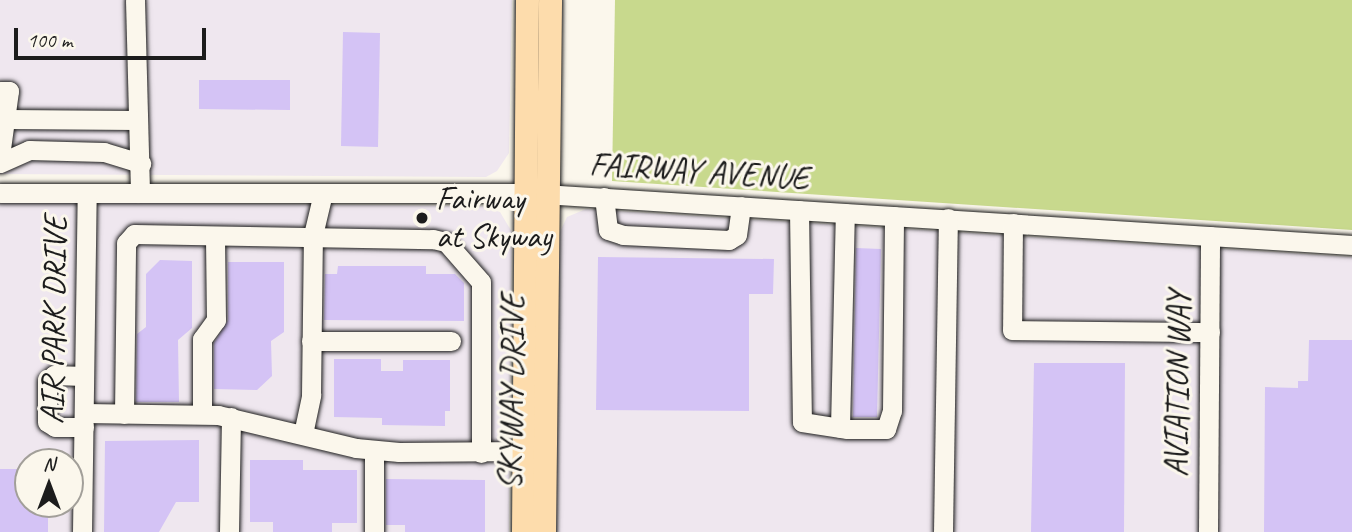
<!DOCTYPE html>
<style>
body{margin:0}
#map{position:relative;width:1352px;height:532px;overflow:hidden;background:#fbf7ec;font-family:Caveat,sans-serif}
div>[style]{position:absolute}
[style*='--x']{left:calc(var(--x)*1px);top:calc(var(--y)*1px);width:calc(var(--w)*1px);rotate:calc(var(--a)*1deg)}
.built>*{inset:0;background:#efe7ef}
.green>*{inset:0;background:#c8d98d}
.building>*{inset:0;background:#d4c3f5}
.roads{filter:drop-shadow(0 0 2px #1c1c1c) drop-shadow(0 0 2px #1c1c1c)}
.minor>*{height:19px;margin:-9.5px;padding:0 9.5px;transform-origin:9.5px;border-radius:9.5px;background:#fbf7ec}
.major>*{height:23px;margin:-11.5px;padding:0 11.5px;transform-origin:11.5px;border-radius:11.5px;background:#fddcac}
.dots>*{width:19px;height:19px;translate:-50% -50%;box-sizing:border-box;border:4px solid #fbf7ec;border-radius:50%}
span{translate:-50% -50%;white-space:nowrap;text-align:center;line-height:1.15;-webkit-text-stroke:6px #fbf7ec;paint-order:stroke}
.street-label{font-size:33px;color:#1c1c1c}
.poi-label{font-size:33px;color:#1c1c1c}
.left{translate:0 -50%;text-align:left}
.north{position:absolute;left:14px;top:448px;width:70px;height:70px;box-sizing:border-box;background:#fbf7ec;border:2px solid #a29f99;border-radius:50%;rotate:0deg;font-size:19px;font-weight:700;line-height:28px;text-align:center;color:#1c1c1c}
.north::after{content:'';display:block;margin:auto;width:24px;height:32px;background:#1c1c1c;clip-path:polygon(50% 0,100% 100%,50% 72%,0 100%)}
.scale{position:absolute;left:14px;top:28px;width:192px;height:32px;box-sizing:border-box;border:4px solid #1c1c1c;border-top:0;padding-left:9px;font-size:21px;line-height:24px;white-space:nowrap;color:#1c1c1c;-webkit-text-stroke:5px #fbf7ec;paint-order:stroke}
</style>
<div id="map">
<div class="built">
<i style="clip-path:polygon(0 0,512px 0,509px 153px,497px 171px,486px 177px,0 174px)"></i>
<i style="clip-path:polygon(evenodd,0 202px,482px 206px,500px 212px,512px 232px,509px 532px,0 532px,0 202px,28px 462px,70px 462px,70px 504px,28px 504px,28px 462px)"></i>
<i style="clip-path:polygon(586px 209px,1352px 257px,1352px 532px,556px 532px,558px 236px,567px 217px)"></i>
</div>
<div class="green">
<i style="clip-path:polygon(615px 0,1352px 0,1352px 230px,612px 181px)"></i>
</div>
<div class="building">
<i style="clip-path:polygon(343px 32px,380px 33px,378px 147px,341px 146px)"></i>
<i style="clip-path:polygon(199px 80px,290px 80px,290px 110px,199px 109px)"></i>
<i style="clip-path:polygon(856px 248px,881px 249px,877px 417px,853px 417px)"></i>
<i style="clip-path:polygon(598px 257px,774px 259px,773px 294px,749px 294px,749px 411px,596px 410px)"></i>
<i style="clip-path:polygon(160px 260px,192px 261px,192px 328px,178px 340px,179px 402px,136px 402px,137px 334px,146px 327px,146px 274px)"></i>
<i style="clip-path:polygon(228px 262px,284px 262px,284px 332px,271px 341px,272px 376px,257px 390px,214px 389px,214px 343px,228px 320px)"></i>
<i style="clip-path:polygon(338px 266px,426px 266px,426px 274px,455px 274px,464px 283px,464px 321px,324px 320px,325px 274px,337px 274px)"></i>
<i style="clip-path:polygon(1309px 340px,1352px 340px,1352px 532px,1264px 532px,1265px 387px,1298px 388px,1298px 381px,1308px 381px)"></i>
<i style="clip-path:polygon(334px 359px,381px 359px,381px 371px,403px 371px,403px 360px,450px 360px,450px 411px,445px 411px,445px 426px,382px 425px,382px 418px,334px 417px)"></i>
<i style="clip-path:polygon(1034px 363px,1125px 363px,1124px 532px,1031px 532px)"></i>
<i style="clip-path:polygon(199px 440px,199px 502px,176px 502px,159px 532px,104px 532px,105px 441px)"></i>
<i style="clip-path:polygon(250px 460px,303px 460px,303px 470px,357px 470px,357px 523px,332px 523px,332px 532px,273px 532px,273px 522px,250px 522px)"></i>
<i style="clip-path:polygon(0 469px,25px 469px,28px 504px,48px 504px,48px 532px,0 532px)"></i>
<i style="clip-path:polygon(386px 479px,485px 480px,485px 532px,405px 532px,405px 525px,386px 525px)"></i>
</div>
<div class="roads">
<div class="minor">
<i style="--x:135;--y:0;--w:193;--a:88.5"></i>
<i style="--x:0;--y:91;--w:9;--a:0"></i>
<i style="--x:9;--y:91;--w:66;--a:97.9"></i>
<i style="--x:7;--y:119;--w:128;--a:0.4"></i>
<i style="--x:0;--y:163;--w:32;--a:-24"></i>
<i style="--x:29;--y:150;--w:75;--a:1.5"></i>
<i style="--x:104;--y:152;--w:39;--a:17"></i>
<i style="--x:0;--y:193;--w:527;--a:0"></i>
<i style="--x:527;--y:193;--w:827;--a:3.61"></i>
<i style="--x:604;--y:197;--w:33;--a:83"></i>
<i style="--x:608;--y:230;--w:16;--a:18"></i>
<i style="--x:623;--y:235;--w:106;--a:2.7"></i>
<i style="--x:729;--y:240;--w:9;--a:-32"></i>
<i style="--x:737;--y:235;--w:29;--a:-82"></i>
<i style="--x:799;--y:210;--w:212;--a:89.2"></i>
<i style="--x:802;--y:422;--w:46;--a:8.8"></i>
<i style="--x:847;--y:429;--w:39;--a:0"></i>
<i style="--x:886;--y:429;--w:19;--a:-72"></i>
<i style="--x:892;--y:411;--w:195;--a:-89.4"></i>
<i style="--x:1013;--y:223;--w:107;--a:90.5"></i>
<i style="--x:1012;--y:330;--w:198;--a:0.6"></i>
<i style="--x:311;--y:341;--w:140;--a:0"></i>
<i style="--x:84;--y:413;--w:134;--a:0.9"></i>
<i style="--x:218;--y:415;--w:142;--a:13.4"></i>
<i style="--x:356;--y:448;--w:43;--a:5.3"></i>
<i style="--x:399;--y:452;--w:125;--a:-0.5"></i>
<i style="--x:124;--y:414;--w:171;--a:-89.3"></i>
<i style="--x:126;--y:243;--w:12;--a:-48"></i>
<i style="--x:134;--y:234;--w:299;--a:1"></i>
<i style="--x:433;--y:239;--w:13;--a:13"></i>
<i style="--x:446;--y:242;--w:53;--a:48.8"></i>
<i style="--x:481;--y:282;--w:171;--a:90"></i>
<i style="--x:202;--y:414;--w:75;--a:-90"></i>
<i style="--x:202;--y:339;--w:24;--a:-54"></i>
<i style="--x:216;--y:320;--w:84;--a:-90.7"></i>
<i style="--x:84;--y:427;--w:29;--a:180"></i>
<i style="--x:55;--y:427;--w:9;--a:-148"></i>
<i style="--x:47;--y:422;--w:41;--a:-90"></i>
<i style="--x:47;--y:381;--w:9;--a:-41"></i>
<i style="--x:54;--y:375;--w:30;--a:2"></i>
<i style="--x:840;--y:428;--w:215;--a:-88.7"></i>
<i style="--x:303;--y:434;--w:40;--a:-78"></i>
<i style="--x:311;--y:395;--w:160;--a:-89.3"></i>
<i style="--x:313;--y:235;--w:43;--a:-76.6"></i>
<i style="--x:374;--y:450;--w:82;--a:90"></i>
<i style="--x:82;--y:532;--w:339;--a:-89.2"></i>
<i style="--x:229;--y:532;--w:115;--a:-89"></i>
<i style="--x:943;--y:532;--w:314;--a:-89.1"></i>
<i style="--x:1208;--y:532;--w:296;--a:-89.6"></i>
</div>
<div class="major">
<i style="--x:523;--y:532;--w:532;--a:-89.57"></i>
<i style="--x:544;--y:532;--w:532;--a:-89.35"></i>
</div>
</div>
<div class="dots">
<i style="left:422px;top:218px;background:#1c1c1c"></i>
</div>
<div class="street-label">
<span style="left:699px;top:172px;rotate:4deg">FAIRWAY AVENUE</span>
<span style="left:54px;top:320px;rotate:-89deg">AIR PARK DRIVE</span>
<span style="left:1178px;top:384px;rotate:-89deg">AVIATION WAY</span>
<span style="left:512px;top:392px;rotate:-89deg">SKYWAY DRIVE</span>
</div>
<div class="poi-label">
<span class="left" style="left:436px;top:218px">Fairway<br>at Skyway</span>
</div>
<div class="north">N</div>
<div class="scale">100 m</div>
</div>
